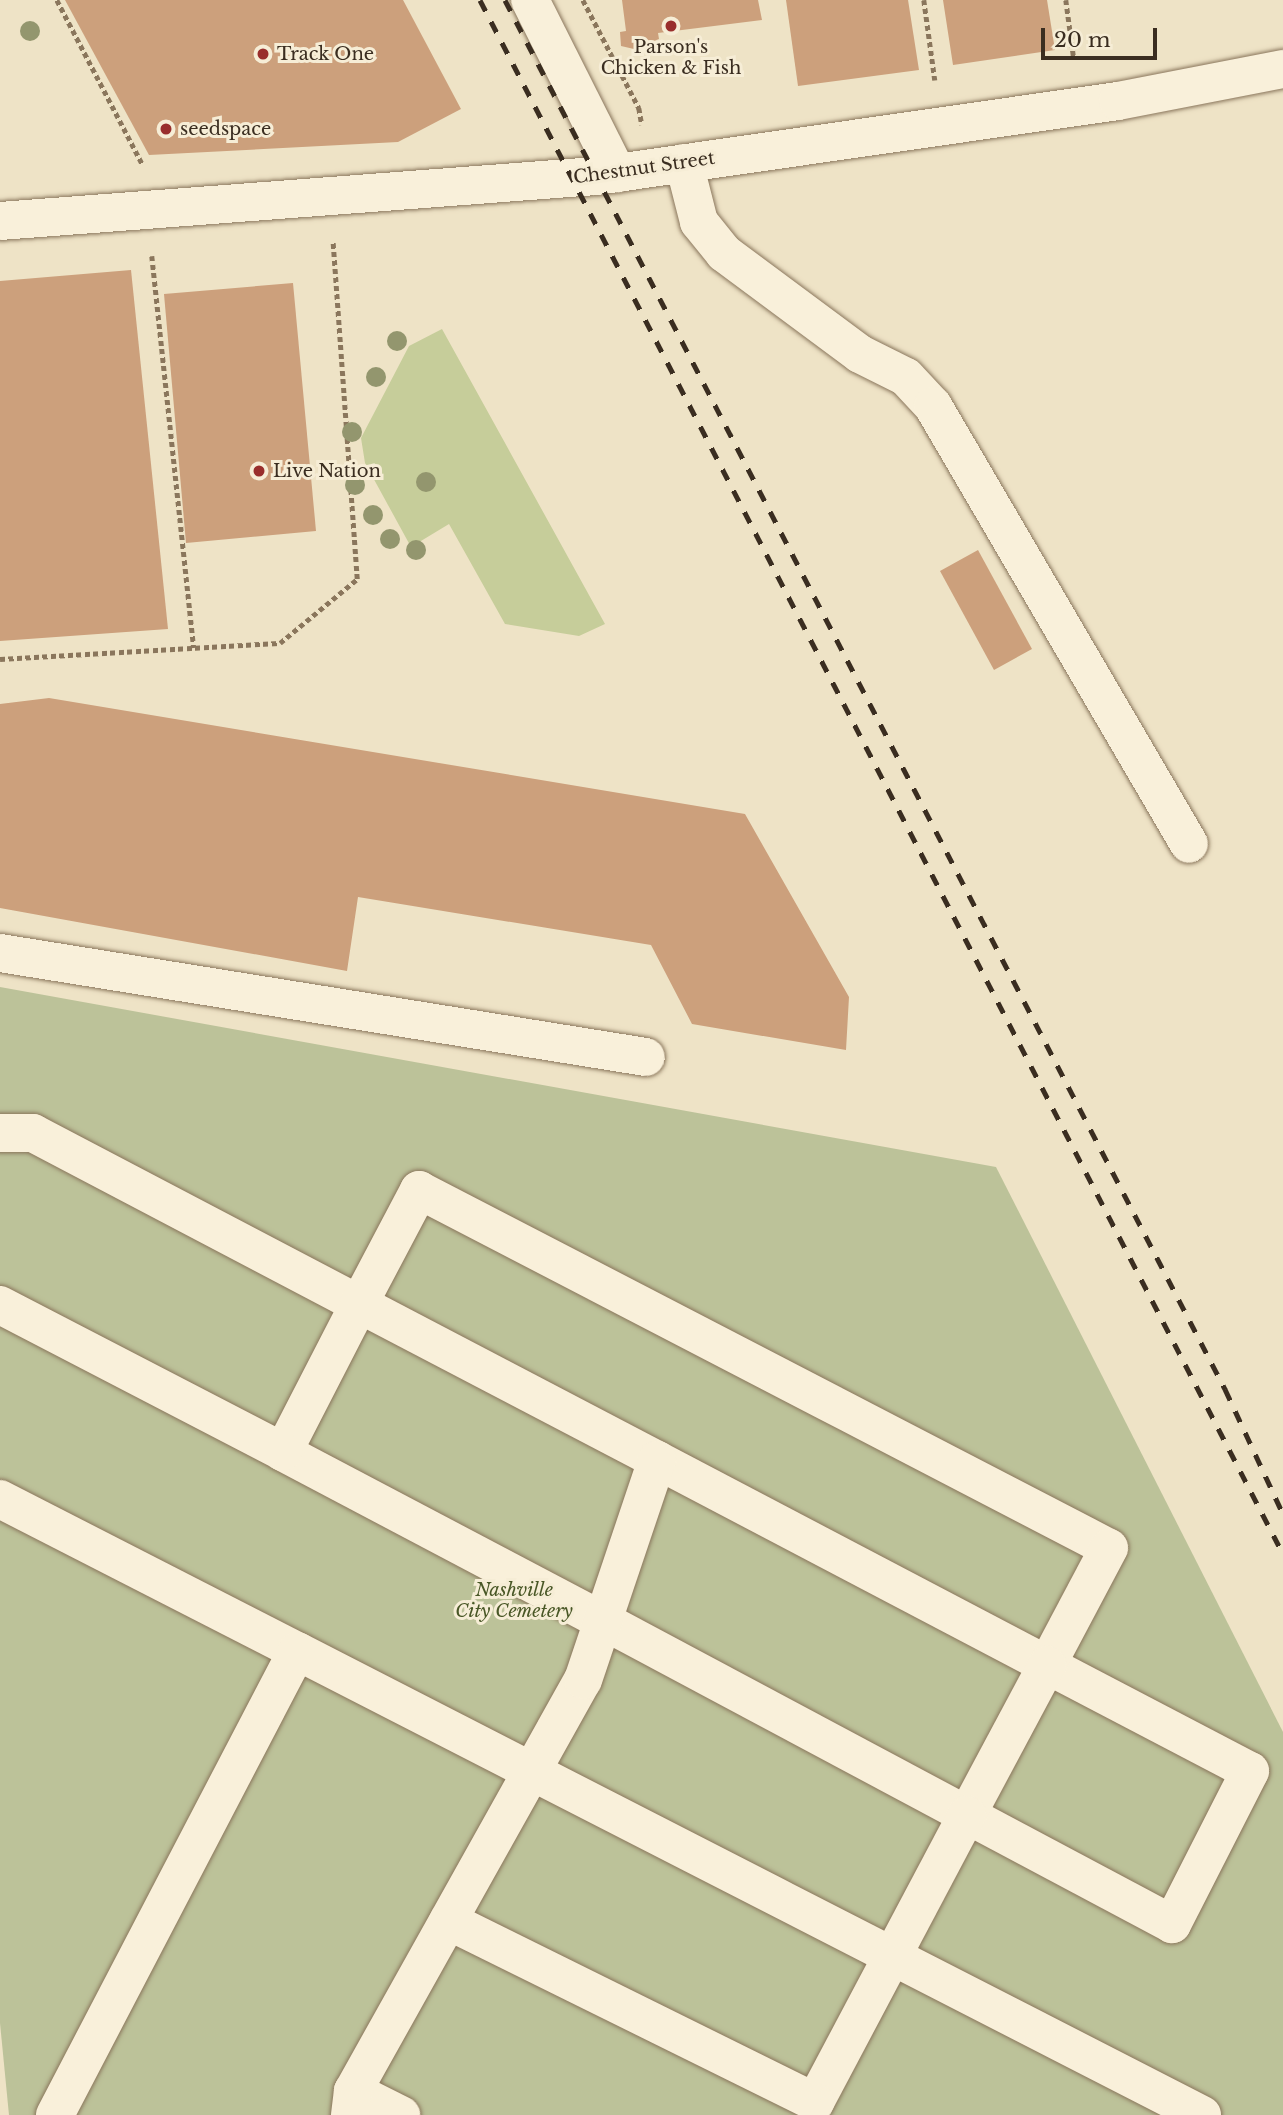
<!DOCTYPE html>
<style>
body{margin:0}
#map{position:relative;width:1283px;height:2115px;overflow:hidden;background:#eee3c6;font-family:"Libre Baskerville",serif}
div>[style]{position:absolute}
[style*='--x']{left:calc(var(--x)*1px);top:calc(var(--y)*1px);width:calc(var(--w)*1px);rotate:calc(var(--a)*1deg)}
.green>*{inset:0;background:#c6cd9a}
.cemetery>*{inset:0;background:#bcc299}
.building>*{inset:0;background:#cca07c}
.path>*{height:4.5px;margin-top:-2.25px;transform-origin:0;background:repeating-linear-gradient(90deg,#8a765c 0 5px,transparent 0 8.5px)}
.roads{filter:drop-shadow(0 0 2px #8a765c) drop-shadow(0 0 2px #8a765c)}
.minor>*{height:38px;margin:-19px;padding:0 19px;transform-origin:19px;border-radius:19px;background:#f9f0da}
.rail>*{height:5px;margin-top:-2.5px;transform-origin:0;background:repeating-linear-gradient(90deg,#3a2d20 0 12px,transparent 0 24px)}
.trees>*{width:20px;height:20px;margin:-10px;border-radius:50%;background:#93966e}
.dots>*{width:19px;height:19px;translate:-50% -50%;box-sizing:border-box;border:4px solid #f6edd6;border-radius:50%}
span{translate:-50% -50%;white-space:nowrap;text-align:center;line-height:1.15;-webkit-text-stroke:6px #f6edd6;paint-order:stroke}
.poi-label{font-size:18px;color:#3a2d20}
.left{translate:0 -50%;text-align:left}
.street-label{font-size:18px;color:#3a2d20}
.park-label{font-size:18px;color:#495726;font-style:italic}
.scale{position:absolute;left:1041px;top:28px;width:116px;height:32px;box-sizing:border-box;border:4px solid #3a2d20;border-top:0;padding-left:9px;font-size:21px;line-height:24px;white-space:nowrap;color:#3a2d20;-webkit-text-stroke:5px #f6edd6;paint-order:stroke}
</style>
<div id="map">
<div class="green">
<i style="clip-path:polygon(442px 329px,605px 624px,579px 636px,505px 624px,449px 524px,411px 547px,365px 463px,361px 438px,409px 346px)"></i>
</div>
<div class="cemetery">
<i style="clip-path:polygon(0 987px,996px 1167px,1283px 1732px,1283px 2115px,9px 2115px,0 2023px)"></i>
</div>
<div class="building">
<i style="clip-path:polygon(65px 0,403px 0,461px 109px,398px 142px,149px 155px)"></i>
<i style="clip-path:polygon(622px 0,758px 0,762px 20px,658px 33px,659px 39px,634px 49px,621px 46px,620px 32px,626px 31px)"></i>
<i style="clip-path:polygon(786px 0,908px 0,919px 70px,798px 86px)"></i>
<i style="clip-path:polygon(943px 0,1047px 0,1055px 50px,953px 65px)"></i>
<i style="clip-path:polygon(131px 270px,168px 629px,0 641px,0 281px)"></i>
<i style="clip-path:polygon(293px 283px,316px 531px,186px 543px,164px 294px)"></i>
<i style="clip-path:polygon(978px 550px,1032px 649px,994px 670px,940px 571px)"></i>
<i style="clip-path:polygon(49px 698px,745px 814px,849px 997px,846px 1050px,692px 1024px,651px 945px,358px 897px,347px 971px,0 908px,0 704px)"></i>
</div>
<div class="path">
<i style="--x:57;--y:0;--w:186;--a:62.5"></i>
<i style="--x:583;--y:0;--w:122;--a:62.6"></i>
<i style="--x:639;--y:108;--w:17;--a:80"></i>
<i style="--x:924;--y:0;--w:81;--a:82.2"></i>
<i style="--x:1066;--y:0;--w:60;--a:82.3"></i>
<i style="--x:152;--y:256;--w:394;--a:83.9"></i>
<i style="--x:0;--y:659;--w:280;--a:-3.3"></i>
<i style="--x:280;--y:643;--w:100;--a:-39.7"></i>
<i style="--x:357;--y:579;--w:338;--a:-94.1"></i>
</div>
<div class="roads">
<div class="minor">
<i style="--x:530;--y:0;--w:194;--a:63.3"></i>
<i style="--x:684;--y:163;--w:61;--a:75.7"></i>
<i style="--x:699;--y:222;--w:40;--a:51"></i>
<i style="--x:724;--y:253;--w:169;--a:36.6"></i>
<i style="--x:860;--y:354;--w:51;--a:26.6"></i>
<i style="--x:906;--y:377;--w:40;--a:47"></i>
<i style="--x:933;--y:406;--w:507;--a:59.69"></i>
<i style="--x:0;--y:221;--w:598;--a:-4.32"></i>
<i style="--x:596;--y:176;--w:527;--a:-8.18"></i>
<i style="--x:1118;--y:101;--w:168;--a:-11"></i>
<i style="--x:0;--y:953;--w:654;--a:9.15"></i>
<i style="--x:0;--y:1133;--w:33;--a:0"></i>
<i style="--x:33;--y:1133;--w:368;--a:27.7"></i>
<i style="--x:359;--y:1304;--w:336;--a:27.6"></i>
<i style="--x:657;--y:1460;--w:441;--a:27.7"></i>
<i style="--x:1047;--y:1665;--w:229;--a:27.6"></i>
<i style="--x:1250;--y:1771;--w:172;--a:117"></i>
<i style="--x:1172;--y:1924;--w:232;--a:-152"></i>
<i style="--x:967;--y:1815;--w:412;--a:-151.9"></i>
<i style="--x:603;--y:1621;--w:362;--a:-152.2"></i>
<i style="--x:283;--y:1452;--w:166;--a:-62.8"></i>
<i style="--x:359;--y:1304;--w:129;--a:-62.2"></i>
<i style="--x:419;--y:1190;--w:777;--a:27.42"></i>
<i style="--x:1109;--y:1548;--w:132;--a:117.9"></i>
<i style="--x:1047;--y:1665;--w:170;--a:118.1"></i>
<i style="--x:967;--y:1815;--w:325;--a:117.9"></i>
<i style="--x:815;--y:2102;--w:409;--a:-153.7"></i>
<i style="--x:0;--y:1305;--w:319;--a:27.4"></i>
<i style="--x:0;--y:1499;--w:334;--a:27.1"></i>
<i style="--x:353;--y:2091;--w:54;--a:26.6"></i>
<i style="--x:55;--y:2115;--w:523;--a:-62.46"></i>
<i style="--x:297;--y:1651;--w:1017;--a:27.14"></i>
<i style="--x:350;--y:2115;--w:24;--a:-83"></i>
<i style="--x:353;--y:2091;--w:471;--a:-60.8"></i>
<i style="--x:583;--y:1680;--w:232;--a:-71.4"></i>
</div>
</div>
<div class="rail">
<i style="--x:480;--y:0;--w:1749;--a:62.67"></i>
<i style="--x:505;--y:0;--w:1565;--a:62.6"></i>
<i style="--x:1225;--y:1389;--w:138;--a:65.1"></i>
</div>
<div class="trees">
<i style="left:30px;top:31px"></i>
<i style="left:397px;top:341px"></i>
<i style="left:376px;top:377px"></i>
<i style="left:352px;top:432px"></i>
<i style="left:426px;top:482px"></i>
<i style="left:355px;top:485px"></i>
<i style="left:373px;top:515px"></i>
<i style="left:390px;top:539px"></i>
<i style="left:416px;top:550px"></i>
</div>
<div class="dots">
<i style="left:671px;top:26px;background:#992e2c"></i>
<i style="left:263px;top:54px;background:#992e2c"></i>
<i style="left:166px;top:129px;background:#992e2c"></i>
<i style="left:259px;top:471px;background:#992e2c"></i>
</div>
<div class="poi-label">
<span style="left:671px;top:58px">Parson's<br>Chicken &amp; Fish</span>
<span class="left" style="left:277px;top:54px">Track One</span>
<span class="left" style="left:180px;top:129px">seedspace</span>
<span class="left" style="left:273px;top:471px">Live Nation</span>
</div>
<div class="street-label">
<span style="left:644px;top:168px;rotate:-8deg">Chestnut Street</span>
</div>
<div class="park-label">
<span style="left:514px;top:1601px">Nashville<br>City Cemetery</span>
</div>
<div class="scale">20 m</div>
</div>
